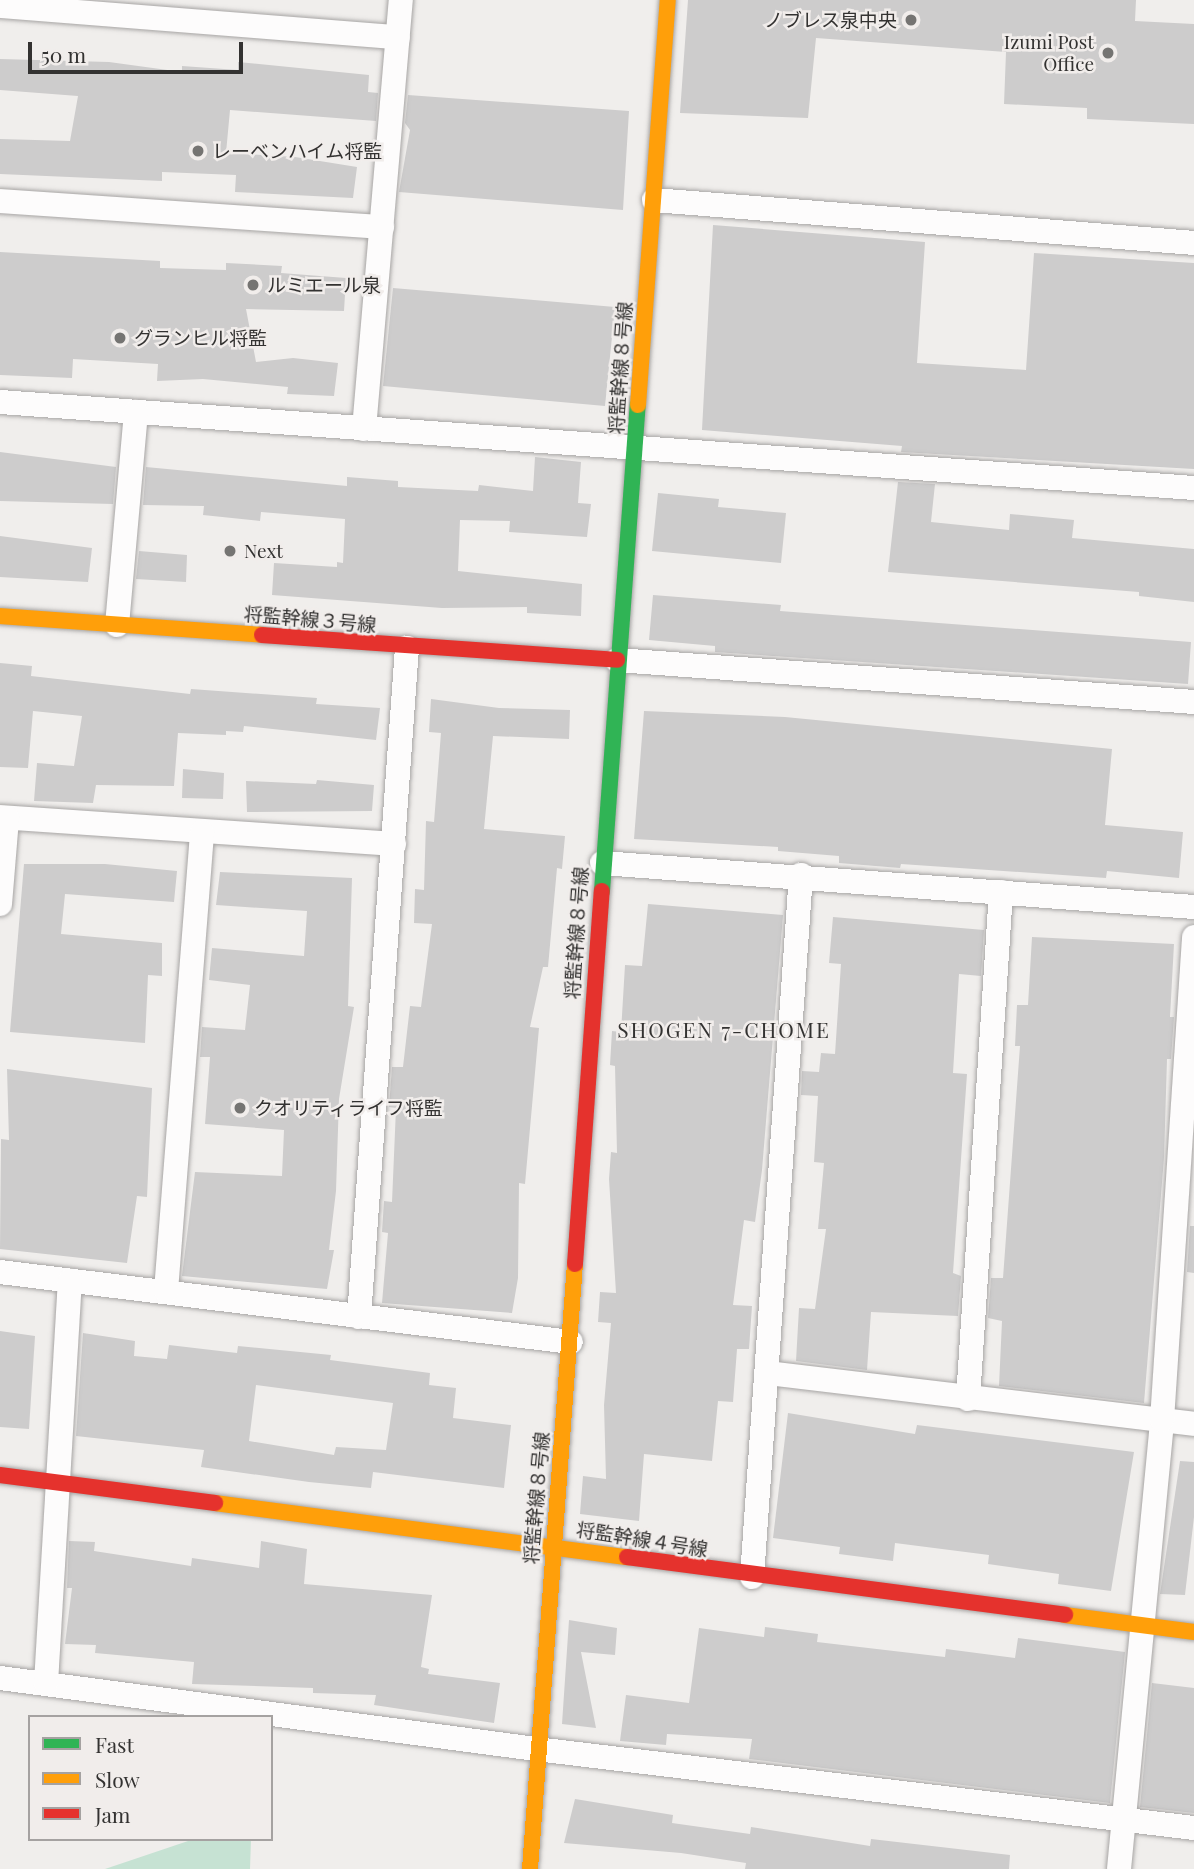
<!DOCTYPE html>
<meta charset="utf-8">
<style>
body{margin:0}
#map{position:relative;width:1194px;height:1869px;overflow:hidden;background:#f0eeec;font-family:"Playfair Display","Noto Sans JP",serif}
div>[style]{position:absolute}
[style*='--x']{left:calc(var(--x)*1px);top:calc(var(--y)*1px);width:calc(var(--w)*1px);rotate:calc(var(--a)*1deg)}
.green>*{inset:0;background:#c6e2d3}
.building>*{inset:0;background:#cdcccc}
.roads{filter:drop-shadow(0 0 2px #a7a5a4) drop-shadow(0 0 2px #a7a5a4)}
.street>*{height:24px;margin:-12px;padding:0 12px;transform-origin:12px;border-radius:12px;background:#fdfcfc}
.fast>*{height:16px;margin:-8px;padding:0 8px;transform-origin:8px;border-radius:8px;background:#30b455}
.slow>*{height:16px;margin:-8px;padding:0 8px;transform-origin:8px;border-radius:8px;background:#ff9f0a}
.jam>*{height:16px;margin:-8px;padding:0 8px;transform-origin:8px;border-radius:8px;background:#e5322d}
.dots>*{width:19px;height:19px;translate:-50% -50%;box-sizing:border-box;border:4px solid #f1edeb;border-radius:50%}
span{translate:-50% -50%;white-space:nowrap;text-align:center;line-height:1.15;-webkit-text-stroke:5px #f1edeb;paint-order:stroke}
.poi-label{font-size:19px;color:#333231}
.right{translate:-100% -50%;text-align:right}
.left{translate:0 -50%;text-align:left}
.street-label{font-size:19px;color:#333231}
.neighbourhood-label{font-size:21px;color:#333231;letter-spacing:2px}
.legend{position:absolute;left:28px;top:1715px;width:245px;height:126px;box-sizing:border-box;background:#f1edeb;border:2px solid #a5a2a1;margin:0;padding:9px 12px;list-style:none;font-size:21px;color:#333231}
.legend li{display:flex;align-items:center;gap:14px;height:35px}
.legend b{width:35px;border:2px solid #a5a2a1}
.scale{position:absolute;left:28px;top:42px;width:215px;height:32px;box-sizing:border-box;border:4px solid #333231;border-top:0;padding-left:9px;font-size:21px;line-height:24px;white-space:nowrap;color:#333231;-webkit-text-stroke:5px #f1edeb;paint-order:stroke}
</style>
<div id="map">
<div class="green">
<i style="clip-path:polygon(194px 1839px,251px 1839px,250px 1869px,105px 1869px)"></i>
</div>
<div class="building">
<i style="clip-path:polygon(688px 0,1136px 0,1135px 21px,1194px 24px,1194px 124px,1087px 119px,1087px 108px,1004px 104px,1006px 52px,816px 38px,808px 118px,680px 113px)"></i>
<i style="clip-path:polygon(0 59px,109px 62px,182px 72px,182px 66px,238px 70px,238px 62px,369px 75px,368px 92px,378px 93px,376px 121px,230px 110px,226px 153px,295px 157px,357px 167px,353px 198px,235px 192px,236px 175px,162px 172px,162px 181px,0 174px,0 139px,70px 141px,78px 96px,0 90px)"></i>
<i style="clip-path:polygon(408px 95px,629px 111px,623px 210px,399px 192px,410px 130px,405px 123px)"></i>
<i style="clip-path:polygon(713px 225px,925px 242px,917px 363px,1026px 370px,1034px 253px,1194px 263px,1194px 469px,901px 452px,902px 446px,702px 430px)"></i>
<i style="clip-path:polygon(0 252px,160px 261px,160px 268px,226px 270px,226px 263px,282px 266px,281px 273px,346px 278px,344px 311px,246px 309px,256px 362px,293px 358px,338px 363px,334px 396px,287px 394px,288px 387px,203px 379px,157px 381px,158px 364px,73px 359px,72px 378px,0 375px)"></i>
<i style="clip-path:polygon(393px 288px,615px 307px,605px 406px,383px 386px)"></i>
<i style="clip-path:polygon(0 452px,116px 467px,113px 504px,0 501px)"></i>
<i style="clip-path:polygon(535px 457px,581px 462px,578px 503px,591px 504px,587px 537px,509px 532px,510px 521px,460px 520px,458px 571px,582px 584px,581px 616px,527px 613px,527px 607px,442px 608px,272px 595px,274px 563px,337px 567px,337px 562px,343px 563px,345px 519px,261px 512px,260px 521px,203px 515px,204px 506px,143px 505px,146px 467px,347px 486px,347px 477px,398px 481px,398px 487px,478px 491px,479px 485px,533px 491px)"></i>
<i style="clip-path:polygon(898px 482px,935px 484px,931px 522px,1009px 530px,1010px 514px,1074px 520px,1072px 538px,1194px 549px,1194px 602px,1139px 596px,1139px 592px,888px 572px)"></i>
<i style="clip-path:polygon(658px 493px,719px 499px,718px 507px,786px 513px,781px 563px,652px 551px)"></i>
<i style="clip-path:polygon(0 536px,92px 548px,88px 582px,0 577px)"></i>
<i style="clip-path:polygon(139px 551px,187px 555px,186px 582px,136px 579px)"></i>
<i style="clip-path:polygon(653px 595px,781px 605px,780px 611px,1191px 642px,1188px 684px,715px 652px,715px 646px,649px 640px)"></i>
<i style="clip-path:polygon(0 663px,32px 666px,31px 676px,190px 694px,191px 689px,317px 698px,316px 704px,380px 708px,376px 740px,244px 726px,243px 732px,226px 731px,226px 735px,178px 733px,174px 786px,96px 785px,93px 803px,34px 801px,37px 763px,74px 766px,82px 716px,33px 711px,28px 768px,0 767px)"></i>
<i style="clip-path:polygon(431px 699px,499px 708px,570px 710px,569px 739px,493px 736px,484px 829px,565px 836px,562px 869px,557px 868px,548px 967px,543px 967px,530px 1027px,539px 1028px,525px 1184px,519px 1183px,518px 1278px,512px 1313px,382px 1303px,388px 1233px,382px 1232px,384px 1201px,392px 1202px,396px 1108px,389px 1107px,392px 1067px,403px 1067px,410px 1006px,421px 1007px,432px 924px,414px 923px,415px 889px,424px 890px,426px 821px,434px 822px,441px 733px,429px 732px)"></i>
<i style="clip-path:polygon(644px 711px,785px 717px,1112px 749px,1105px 825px,1183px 832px,1179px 878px,1107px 871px,1106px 878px,901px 864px,900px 868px,839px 863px,839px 856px,778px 851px,778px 847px,634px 839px)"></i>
<i style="clip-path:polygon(183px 769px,224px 773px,223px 799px,182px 798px)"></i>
<i style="clip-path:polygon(317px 780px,374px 785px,372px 811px,247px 812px,246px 781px,316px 784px)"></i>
<i style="clip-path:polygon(24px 864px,105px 864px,177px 871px,174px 902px,65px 894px,61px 934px,162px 943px,162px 976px,148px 975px,145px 1043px,10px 1032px)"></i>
<i style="clip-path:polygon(220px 872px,352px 878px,348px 1006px,354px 1007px,339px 1099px,336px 1191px,329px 1250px,334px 1250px,327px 1289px,182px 1276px,195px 1172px,282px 1176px,284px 1130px,205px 1124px,210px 1057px,200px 1057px,202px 1027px,245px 1030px,250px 985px,209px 980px,212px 948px,304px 956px,307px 911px,216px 905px)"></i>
<i style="clip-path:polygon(648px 904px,783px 915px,762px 1170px,755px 1222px,744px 1220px,733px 1305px,752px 1306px,749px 1349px,737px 1349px,733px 1402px,718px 1401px,712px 1461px,644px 1454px,639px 1521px,580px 1514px,583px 1476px,606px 1479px,604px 1405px,611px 1323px,598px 1322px,600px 1292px,616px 1293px,609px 1179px,611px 1152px,617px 1153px,615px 1066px,610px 1065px,612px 1031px,621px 1032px,625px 965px,642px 966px)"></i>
<i style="clip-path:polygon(833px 917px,984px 930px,981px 976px,959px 974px,953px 1073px,967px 1074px,953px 1273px,961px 1276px,958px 1316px,871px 1312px,867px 1370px,796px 1361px,799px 1308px,815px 1309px,826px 1229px,818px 1229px,824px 1163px,814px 1162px,818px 1096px,801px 1095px,802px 1071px,819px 1072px,821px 1053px,835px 1054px,841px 964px,829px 963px)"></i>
<i style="clip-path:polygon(1032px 937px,1174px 944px,1170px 1017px,1174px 1017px,1171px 1059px,1167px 1059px,1164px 1158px,1144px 1403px,999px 1386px,1002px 1321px,988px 1318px,991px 1278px,1003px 1278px,1020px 1046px,1015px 1046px,1017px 1005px,1028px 1005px)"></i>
<i style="clip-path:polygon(7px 1069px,152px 1088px,147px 1197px,137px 1196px,127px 1263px,0 1249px,1px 1139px,9px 1140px)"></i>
<i style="clip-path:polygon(1190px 1226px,1194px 1226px,1194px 1273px,1187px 1272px)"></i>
<i style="clip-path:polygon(0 1331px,35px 1336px,29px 1429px,0 1427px)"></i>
<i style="clip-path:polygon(evenodd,83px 1333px,135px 1341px,134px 1356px,167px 1359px,169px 1345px,237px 1353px,238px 1346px,331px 1355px,330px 1360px,430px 1373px,429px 1385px,456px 1388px,453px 1418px,511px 1425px,504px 1488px,373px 1472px,371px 1488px,309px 1482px,201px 1467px,204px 1450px,76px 1436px,83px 1333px,256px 1385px,393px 1403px,386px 1450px,336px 1447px,334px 1455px,249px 1441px,256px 1385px)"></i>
<i style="clip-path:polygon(788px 1413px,915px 1434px,917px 1425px,1134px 1452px,1111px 1591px,1058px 1584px,1059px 1574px,988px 1564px,989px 1555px,895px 1543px,893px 1561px,839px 1554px,840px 1547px,773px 1538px)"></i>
<i style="clip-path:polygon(1180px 1461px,1194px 1462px,1194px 1517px,1185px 1595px,1160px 1594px)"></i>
<i style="clip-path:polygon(69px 1541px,95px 1542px,94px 1551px,191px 1566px,192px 1558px,259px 1568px,261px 1541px,307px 1549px,304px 1584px,432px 1595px,421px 1667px,429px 1669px,428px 1674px,500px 1683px,494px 1723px,374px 1705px,376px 1695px,313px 1693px,313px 1688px,192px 1684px,194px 1662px,95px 1653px,96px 1645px,65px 1644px,72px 1588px,67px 1588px)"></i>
<i style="clip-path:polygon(569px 1620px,617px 1628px,615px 1655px,581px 1652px,596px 1728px,562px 1724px)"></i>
<i style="clip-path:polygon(765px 1627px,818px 1634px,817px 1642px,945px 1657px,946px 1649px,1015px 1658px,1018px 1638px,1125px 1652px,1110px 1803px,749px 1759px,752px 1739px,667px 1734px,666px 1745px,620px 1741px,626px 1695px,689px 1703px,699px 1628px,764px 1637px)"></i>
<i style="clip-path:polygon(1152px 1683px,1194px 1688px,1194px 1813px,1140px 1807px)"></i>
<i style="clip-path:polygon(575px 1799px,673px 1815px,672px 1823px,750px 1834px,751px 1827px,870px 1846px,871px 1839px,1010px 1855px,1009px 1869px,745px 1869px,746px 1863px,681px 1853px,564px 1843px)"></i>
</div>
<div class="roads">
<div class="street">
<i style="--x:0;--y:6;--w:399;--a:4.5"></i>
<i style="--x:654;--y:200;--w:542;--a:4.55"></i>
<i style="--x:0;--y:201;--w:383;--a:3.9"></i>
<i style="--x:0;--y:402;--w:1197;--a:4.12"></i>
<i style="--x:364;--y:429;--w:431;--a:-85.1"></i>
<i style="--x:117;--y:625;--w:214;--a:-84.9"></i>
<i style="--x:617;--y:660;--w:579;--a:4.16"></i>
<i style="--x:0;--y:817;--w:395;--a:3.9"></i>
<i style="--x:602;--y:863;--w:594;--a:4.25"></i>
<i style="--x:0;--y:904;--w:86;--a:-85.3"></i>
<i style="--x:0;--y:1272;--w:575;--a:6.99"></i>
<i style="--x:166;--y:1291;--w:460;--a:-85.5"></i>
<i style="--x:359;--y:1317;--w:671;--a:-85.9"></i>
<i style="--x:768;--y:1373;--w:429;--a:6.8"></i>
<i style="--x:968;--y:1399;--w:508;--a:-86.28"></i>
<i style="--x:752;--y:1577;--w:704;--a:-86.01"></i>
<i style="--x:0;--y:1678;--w:541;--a:7.55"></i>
<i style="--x:536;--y:1749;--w:663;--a:6.85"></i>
<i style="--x:46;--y:1683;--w:403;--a:-86.6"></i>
<i style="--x:1119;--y:1869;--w:451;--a:-84.5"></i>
<i style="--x:1162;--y:1420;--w:484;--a:-86.2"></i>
</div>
<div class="fast">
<i style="--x:602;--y:891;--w:487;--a:-85.8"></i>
</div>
<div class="slow">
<i style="--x:638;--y:405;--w:406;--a:-85.8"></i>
<i style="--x:0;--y:616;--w:263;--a:4.1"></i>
<i style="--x:215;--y:1503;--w:416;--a:7.5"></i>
<i style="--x:1065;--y:1615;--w:130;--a:7.5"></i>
<i style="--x:530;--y:1869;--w:607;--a:-85.75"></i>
</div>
<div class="jam">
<i style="--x:262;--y:635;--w:356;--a:4"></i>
<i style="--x:575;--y:1264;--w:374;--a:-85.9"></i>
<i style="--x:0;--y:1475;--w:217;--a:7.4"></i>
<i style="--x:627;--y:1557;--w:442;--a:7.5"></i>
</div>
</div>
<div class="dots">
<i style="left:911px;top:20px;background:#757472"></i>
<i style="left:1108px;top:53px;background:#757472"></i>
<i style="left:198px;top:151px;background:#757472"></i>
<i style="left:253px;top:285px;background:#757472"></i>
<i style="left:120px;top:338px;background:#757472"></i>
<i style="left:230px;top:551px;background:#757472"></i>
<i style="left:240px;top:1108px;background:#757472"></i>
</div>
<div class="poi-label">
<span class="right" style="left:897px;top:20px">ノブレス泉中央</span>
<span class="right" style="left:1094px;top:53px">Izumi Post<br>Office</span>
<span class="left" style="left:212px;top:151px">レーベンハイム将監</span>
<span class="left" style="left:267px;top:285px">ルミエール泉</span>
<span class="left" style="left:134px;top:338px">グランヒル将監</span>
<span class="left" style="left:244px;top:551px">Next</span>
<span class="left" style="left:254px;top:1108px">クオリティライフ将監</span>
</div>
<div class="street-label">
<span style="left:620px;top:368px;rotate:-86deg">将監幹線８号線</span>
<span style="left:310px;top:619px;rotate:5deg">将監幹線３号線</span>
<span style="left:576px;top:933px;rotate:-86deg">将監幹線８号線</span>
<span style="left:536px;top:1498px;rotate:-85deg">将監幹線８号線</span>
<span style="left:642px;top:1539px;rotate:9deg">将監幹線４号線</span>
</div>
<div class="neighbourhood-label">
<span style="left:724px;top:1029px">SHOGEN 7-CHOME</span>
</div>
<ul class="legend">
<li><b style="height:9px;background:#30b455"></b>Fast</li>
<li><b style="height:9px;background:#ff9f0a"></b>Slow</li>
<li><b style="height:9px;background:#e5322d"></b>Jam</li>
</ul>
<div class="scale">50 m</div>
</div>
